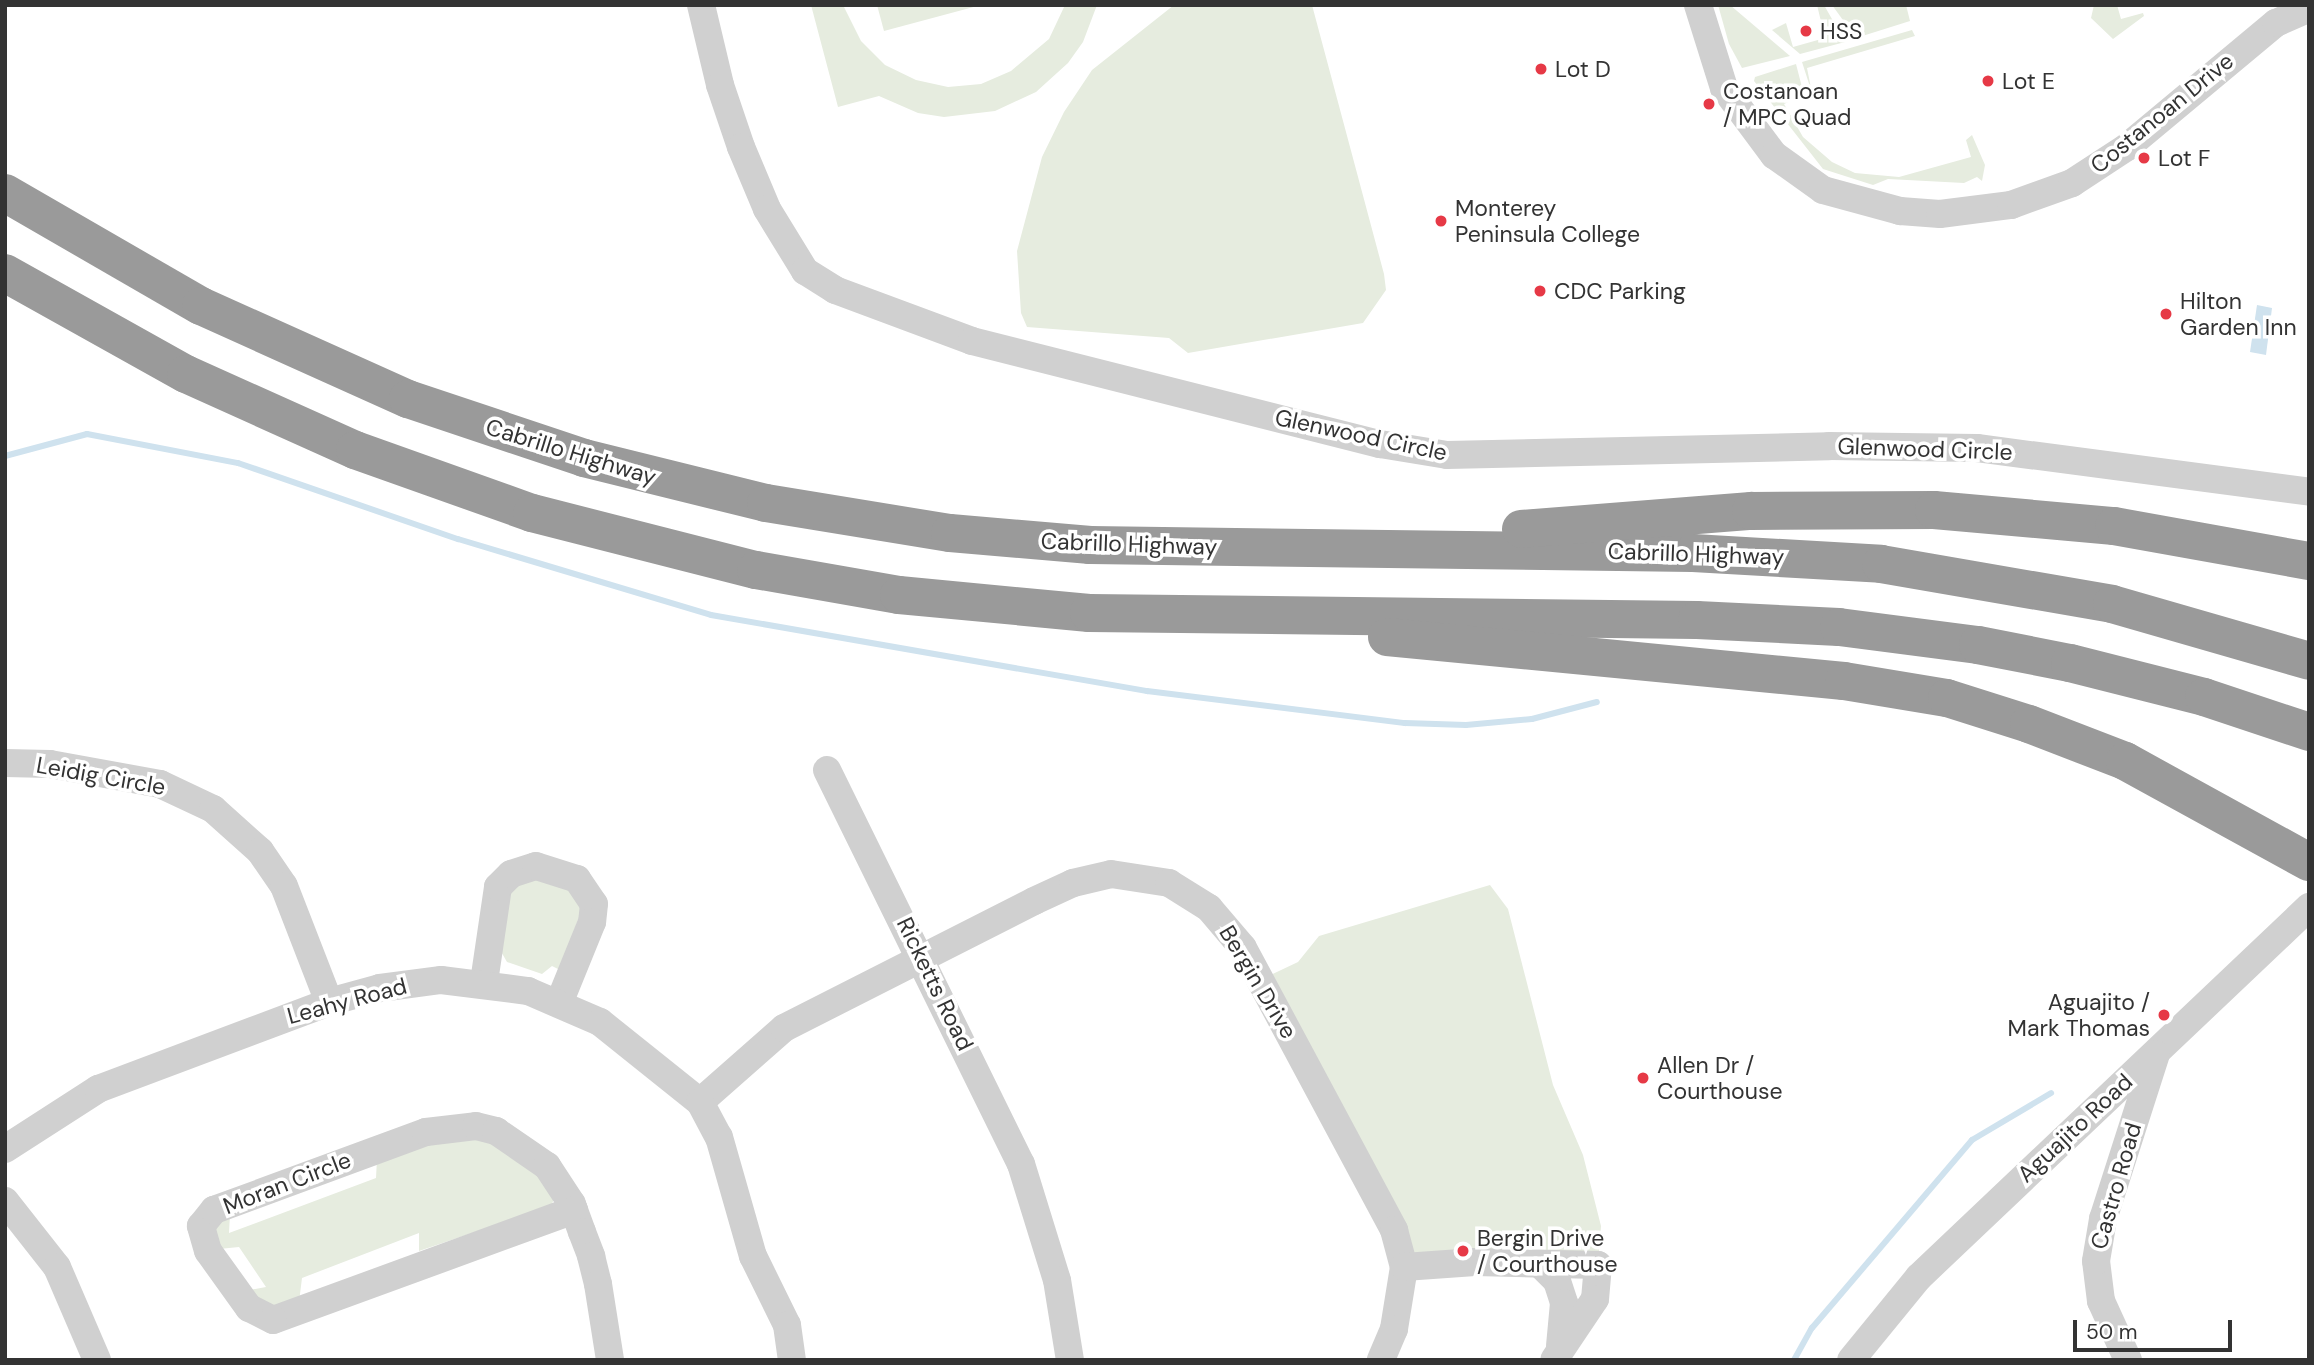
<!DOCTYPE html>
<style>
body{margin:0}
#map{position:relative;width:2314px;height:1365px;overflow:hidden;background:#fff;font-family:"DM Sans",sans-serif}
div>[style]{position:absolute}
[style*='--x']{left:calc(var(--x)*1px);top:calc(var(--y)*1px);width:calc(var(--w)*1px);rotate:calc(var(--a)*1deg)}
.green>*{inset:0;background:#e6ecdf}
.water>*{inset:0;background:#cfe2ee}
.stream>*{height:6px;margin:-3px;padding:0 3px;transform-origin:3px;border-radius:3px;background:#cfe2ee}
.minor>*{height:28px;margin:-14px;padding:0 14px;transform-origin:14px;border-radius:14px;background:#d0d0d0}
.highway>*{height:38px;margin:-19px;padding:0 19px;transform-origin:19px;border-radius:19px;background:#9a9a9a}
.dots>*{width:19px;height:19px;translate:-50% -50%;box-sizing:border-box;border:4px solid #fff;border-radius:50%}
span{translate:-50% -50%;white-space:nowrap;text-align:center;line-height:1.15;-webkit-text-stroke:7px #fff;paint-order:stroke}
.poi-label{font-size:23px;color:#333}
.left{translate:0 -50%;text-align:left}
.right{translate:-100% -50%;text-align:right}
.street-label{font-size:23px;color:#333}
.frame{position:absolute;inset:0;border:7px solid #333;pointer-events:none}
.scale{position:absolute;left:2073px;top:1320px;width:159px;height:32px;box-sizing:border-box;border:4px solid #333;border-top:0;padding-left:9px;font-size:21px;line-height:24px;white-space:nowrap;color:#333;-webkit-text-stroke:5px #fff;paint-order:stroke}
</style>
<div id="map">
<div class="green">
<i style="clip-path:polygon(811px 5px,843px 5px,861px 41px,885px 65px,916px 80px,948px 87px,981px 84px,1011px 71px,1049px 39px,1065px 5px,1097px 5px,1083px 42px,1068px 63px,1036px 92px,995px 111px,944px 117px,918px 113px,879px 96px,838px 107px)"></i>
<i style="clip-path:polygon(877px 5px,981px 5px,884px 31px)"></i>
<i style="clip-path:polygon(1174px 5px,1312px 5px,1384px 274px,1386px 290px,1363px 323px,1188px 353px,1169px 338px,1027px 327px,1021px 313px,1017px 251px,1042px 157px,1064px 112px,1092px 70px)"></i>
<i style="clip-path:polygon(1718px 5px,1730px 5px,1790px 56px,1742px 68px,1729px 44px)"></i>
<i style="clip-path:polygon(1817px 5px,1824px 5px,1845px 42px,1800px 54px,1772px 30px,1786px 23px,1793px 47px,1825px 38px)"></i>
<i style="clip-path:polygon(1832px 5px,1906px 5px,1910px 21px,1856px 38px)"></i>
<i style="clip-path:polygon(2094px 5px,2117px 5px,2121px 19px,2143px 13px,2144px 16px,2113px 39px,2091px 18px)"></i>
<i style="clip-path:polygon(1912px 30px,1915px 36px,1807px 68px,1812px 93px,1802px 62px)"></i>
<i style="clip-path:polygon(1796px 64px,1804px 95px,1784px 104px,1803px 137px,1832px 162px,1855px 173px,1899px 177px,1971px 157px,1966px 140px,1972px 135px,1985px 165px,1982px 181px,1977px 177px,1964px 183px,1888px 179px,1873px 185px,1823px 169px,1754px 81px,1755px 77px)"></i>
<i style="clip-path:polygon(520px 876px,572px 885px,583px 906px,560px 970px,552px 966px,542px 974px,507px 962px,499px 948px,502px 909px)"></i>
<i style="clip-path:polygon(1490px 885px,1508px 909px,1553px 1085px,1583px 1155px,1601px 1226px,1598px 1265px,1404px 1267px,1260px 980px,1298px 962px,1319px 936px)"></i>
<i style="clip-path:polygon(471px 1136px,512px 1150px,535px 1169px,554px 1199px,551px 1206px,419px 1251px,419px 1233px,302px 1278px,299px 1302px,274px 1309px,244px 1291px,266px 1287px,239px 1247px,219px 1249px,214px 1243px,216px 1221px,230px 1214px,229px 1233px,376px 1178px,377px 1159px,438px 1139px)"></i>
</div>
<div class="water">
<i style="clip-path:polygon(2257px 305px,2272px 308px,2266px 355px,2250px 352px)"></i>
</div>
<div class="stream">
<i style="--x:5;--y:456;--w:85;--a:-15"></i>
<i style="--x:87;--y:434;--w:154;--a:10.9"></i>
<i style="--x:238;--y:463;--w:233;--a:19.1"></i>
<i style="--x:458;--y:539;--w:264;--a:16.7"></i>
<i style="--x:711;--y:615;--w:443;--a:9.9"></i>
<i style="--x:1147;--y:691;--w:260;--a:7.1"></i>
<i style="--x:1405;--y:723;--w:61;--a:1.9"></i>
<i style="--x:1466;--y:725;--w:66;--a:-5.2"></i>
<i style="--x:1532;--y:719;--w:67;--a:-14.7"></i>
<i style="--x:1794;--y:1360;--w:37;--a:-61"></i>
<i style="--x:1812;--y:1328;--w:247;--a:-49.6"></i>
<i style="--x:1972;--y:1140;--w:92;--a:-30.7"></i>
</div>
<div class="minor">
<i style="--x:701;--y:5;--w:82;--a:76.6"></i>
<i style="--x:720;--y:85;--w:65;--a:71.3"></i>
<i style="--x:741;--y:147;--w:67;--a:67.2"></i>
<i style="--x:767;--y:209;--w:73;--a:58.5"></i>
<i style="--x:805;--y:271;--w:36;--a:32"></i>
<i style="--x:835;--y:290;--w:146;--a:20.4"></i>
<i style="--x:972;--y:341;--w:421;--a:14.2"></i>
<i style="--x:1380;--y:444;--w:68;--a:9.3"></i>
<i style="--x:1447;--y:455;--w:382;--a:-1.3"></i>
<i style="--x:1829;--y:446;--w:148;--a:0.8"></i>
<i style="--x:1977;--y:448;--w:335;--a:7.5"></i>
<i style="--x:1698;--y:5;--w:87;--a:72.6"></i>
<i style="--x:1724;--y:88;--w:84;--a:53.3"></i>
<i style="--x:1774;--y:155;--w:60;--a:35.5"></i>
<i style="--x:1823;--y:190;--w:80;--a:15.3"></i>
<i style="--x:1900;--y:211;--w:40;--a:4.3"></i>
<i style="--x:1940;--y:214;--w:72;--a:-7.2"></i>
<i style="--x:2011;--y:205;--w:65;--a:-19.8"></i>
<i style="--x:2072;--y:183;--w:66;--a:-33.2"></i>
<i style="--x:2127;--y:147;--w:194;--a:-39.8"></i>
<i style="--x:2276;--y:23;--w:36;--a:-24"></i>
<i style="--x:5;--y:763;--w:45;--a:1.3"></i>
<i style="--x:50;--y:764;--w:112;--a:10.3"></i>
<i style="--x:160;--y:784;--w:59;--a:25.3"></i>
<i style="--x:213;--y:809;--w:63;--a:41.8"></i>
<i style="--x:260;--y:851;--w:42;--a:55.6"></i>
<i style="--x:284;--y:886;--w:124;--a:68.8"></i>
<i style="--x:827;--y:770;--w:439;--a:63.8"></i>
<i style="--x:1021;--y:1164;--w:121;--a:72.8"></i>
<i style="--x:1057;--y:1280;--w:81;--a:80.8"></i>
<i style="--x:484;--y:982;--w:96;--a:-81.6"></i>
<i style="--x:498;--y:887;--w:18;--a:-45"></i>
<i style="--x:511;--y:874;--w:26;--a:-18"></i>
<i style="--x:536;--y:866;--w:43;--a:17.6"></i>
<i style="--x:577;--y:879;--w:30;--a:56"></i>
<i style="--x:594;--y:904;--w:18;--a:96"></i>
<i style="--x:592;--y:922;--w:85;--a:112.1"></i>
<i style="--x:700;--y:1102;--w:112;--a:-41.4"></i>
<i style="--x:784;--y:1028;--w:280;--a:-26.9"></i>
<i style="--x:1034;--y:901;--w:43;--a:-24.8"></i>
<i style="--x:1073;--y:883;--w:39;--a:-13"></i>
<i style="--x:1111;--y:874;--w:59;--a:8.8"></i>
<i style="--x:1169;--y:883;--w:47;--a:32"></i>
<i style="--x:1209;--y:908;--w:52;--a:49.6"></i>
<i style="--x:1243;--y:948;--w:320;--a:61.8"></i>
<i style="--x:1394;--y:1230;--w:38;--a:75"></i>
<i style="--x:1404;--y:1267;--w:63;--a:99.2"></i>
<i style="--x:1394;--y:1329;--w:34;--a:113"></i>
<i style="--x:5;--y:1149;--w:111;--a:-32.8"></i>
<i style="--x:98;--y:1089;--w:247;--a:-20.6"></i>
<i style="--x:329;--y:1002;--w:53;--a:-15.4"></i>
<i style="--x:380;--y:988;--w:62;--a:-7.5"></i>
<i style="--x:441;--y:980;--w:88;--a:7.2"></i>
<i style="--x:528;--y:991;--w:78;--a:23.3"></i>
<i style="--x:600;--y:1022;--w:128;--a:38.7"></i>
<i style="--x:700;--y:1102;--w:40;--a:62"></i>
<i style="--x:719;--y:1137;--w:124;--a:74.1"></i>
<i style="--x:753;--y:1256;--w:77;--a:63.8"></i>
<i style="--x:787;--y:1325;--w:35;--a:82"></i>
<i style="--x:5;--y:1201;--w:84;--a:51.8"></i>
<i style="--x:57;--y:1267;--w:101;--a:66.7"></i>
<i style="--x:574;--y:1210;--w:320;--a:159.9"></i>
<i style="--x:273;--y:1320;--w:27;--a:-153"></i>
<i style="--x:249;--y:1308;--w:70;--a:-125.7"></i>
<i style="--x:208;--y:1251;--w:26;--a:-106"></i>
<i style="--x:201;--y:1226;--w:21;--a:-51"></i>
<i style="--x:214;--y:1210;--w:226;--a:-20.2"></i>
<i style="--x:426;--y:1132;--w:50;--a:-6.8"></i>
<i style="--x:476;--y:1126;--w:21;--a:14"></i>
<i style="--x:496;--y:1131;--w:62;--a:34.5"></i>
<i style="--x:547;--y:1166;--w:45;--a:56.7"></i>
<i style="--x:572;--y:1204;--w:6;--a:72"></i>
<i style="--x:574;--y:1210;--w:23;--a:70"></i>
<i style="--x:582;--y:1232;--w:26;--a:69"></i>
<i style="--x:591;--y:1256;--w:29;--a:76"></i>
<i style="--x:598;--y:1284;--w:77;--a:81"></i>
<i style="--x:1539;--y:1263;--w:25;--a:45"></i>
<i style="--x:1557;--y:1281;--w:23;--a:72"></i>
<i style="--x:1564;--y:1303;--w:43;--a:95.3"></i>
<i style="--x:1404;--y:1267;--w:71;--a:-4"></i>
<i style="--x:1475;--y:1262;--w:123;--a:1.4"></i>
<i style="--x:1598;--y:1265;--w:34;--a:95"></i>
<i style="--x:1595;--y:1299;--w:73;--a:123.9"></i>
<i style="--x:1851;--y:1360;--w:107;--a:-50.7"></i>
<i style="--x:1919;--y:1277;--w:538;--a:-43.49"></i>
<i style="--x:2128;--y:1360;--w:65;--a:-114.6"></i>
<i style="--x:2101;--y:1301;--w:40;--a:-97.1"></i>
<i style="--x:2096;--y:1261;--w:43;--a:-80.5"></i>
<i style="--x:2103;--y:1219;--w:173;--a:-72.2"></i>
</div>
<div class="highway">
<i style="--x:5;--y:193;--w:226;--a:30"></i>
<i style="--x:201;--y:306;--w:227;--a:24.2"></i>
<i style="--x:408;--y:399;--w:186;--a:18.5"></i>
<i style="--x:584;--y:458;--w:187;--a:13.9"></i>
<i style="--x:766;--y:503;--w:186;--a:9.3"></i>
<i style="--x:950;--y:533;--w:141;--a:4.9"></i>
<i style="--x:1090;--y:545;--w:603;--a:0.76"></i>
<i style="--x:1693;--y:553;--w:188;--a:3.3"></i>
<i style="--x:1881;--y:564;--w:234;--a:9.8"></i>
<i style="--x:2112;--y:604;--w:205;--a:16.1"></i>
<i style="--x:5;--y:273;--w:207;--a:29.2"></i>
<i style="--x:186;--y:374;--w:185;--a:24.2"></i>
<i style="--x:355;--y:450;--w:188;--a:19.6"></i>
<i style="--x:532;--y:513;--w:231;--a:14.3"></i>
<i style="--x:756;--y:570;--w:145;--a:9.9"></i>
<i style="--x:899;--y:595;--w:191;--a:5.4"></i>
<i style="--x:1089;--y:613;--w:608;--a:0.66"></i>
<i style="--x:1697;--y:620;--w:142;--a:2.8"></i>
<i style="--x:1839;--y:627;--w:140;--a:7.4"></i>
<i style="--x:1978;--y:645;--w:94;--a:11.1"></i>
<i style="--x:2070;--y:663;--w:138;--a:14.2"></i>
<i style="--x:2204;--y:697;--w:111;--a:18.4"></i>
<i style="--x:1521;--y:529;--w:231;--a:-4.5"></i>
<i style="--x:1751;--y:511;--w:183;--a:-0.3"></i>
<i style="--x:1934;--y:510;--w:181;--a:5.1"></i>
<i style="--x:2114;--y:526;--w:198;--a:10.2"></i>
<i style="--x:1387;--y:637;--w:459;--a:5.5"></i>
<i style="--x:1844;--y:681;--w:104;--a:9.4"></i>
<i style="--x:1947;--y:698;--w:86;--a:17.6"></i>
<i style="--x:2029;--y:724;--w:103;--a:21.1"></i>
<i style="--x:2125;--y:761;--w:210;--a:28.8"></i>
</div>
<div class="dots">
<i style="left:1806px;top:31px;background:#e63946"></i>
<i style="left:1541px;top:69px;background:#e63946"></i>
<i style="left:1988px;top:81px;background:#e63946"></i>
<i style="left:1709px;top:104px;background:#e63946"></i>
<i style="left:2144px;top:158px;background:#e63946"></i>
<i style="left:1441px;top:221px;background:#e63946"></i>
<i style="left:1540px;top:291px;background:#e63946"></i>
<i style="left:2166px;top:314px;background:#e63946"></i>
<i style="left:2164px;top:1015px;background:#e63946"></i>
<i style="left:1643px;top:1078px;background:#e63946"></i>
<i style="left:1463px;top:1251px;background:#e63946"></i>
</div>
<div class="poi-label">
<span class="left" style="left:1820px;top:31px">HSS</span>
<span class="left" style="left:1555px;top:69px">Lot D</span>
<span class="left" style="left:2002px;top:81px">Lot E</span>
<span class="left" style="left:1723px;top:104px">Costanoan<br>/ MPC Quad</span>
<span class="left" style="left:2158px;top:158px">Lot F</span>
<span class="left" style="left:1455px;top:221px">Monterey<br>Peninsula College</span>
<span class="left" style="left:1554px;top:291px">CDC Parking</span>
<span class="left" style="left:2180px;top:314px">Hilton<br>Garden Inn</span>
<span class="right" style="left:2150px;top:1015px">Aguajito /<br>Mark Thomas</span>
<span class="left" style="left:1657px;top:1078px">Allen Dr /<br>Courthouse</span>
<span class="left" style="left:1477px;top:1251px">Bergin Drive<br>/ Courthouse</span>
</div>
<div class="street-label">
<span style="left:2162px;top:113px;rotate:-39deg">Costanoan Drive</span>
<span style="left:1361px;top:435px;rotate:12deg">Glenwood Circle</span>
<span style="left:1925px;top:449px;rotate:2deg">Glenwood Circle</span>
<span style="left:571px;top:452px;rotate:17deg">Cabrillo Highway</span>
<span style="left:1129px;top:544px;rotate:2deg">Cabrillo Highway</span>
<span style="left:1696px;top:554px;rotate:2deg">Cabrillo Highway</span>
<span style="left:101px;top:776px;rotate:10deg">Leidig Circle</span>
<span style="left:1258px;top:982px;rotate:59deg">Bergin Drive</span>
<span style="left:935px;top:984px;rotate:64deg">Ricketts Road</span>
<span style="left:347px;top:1001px;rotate:-15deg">Leahy Road</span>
<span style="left:2075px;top:1128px;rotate:-43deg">Aguajito Road</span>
<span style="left:287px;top:1183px;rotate:-21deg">Moran Circle</span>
<span style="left:2116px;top:1186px;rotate:-74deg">Castro Road</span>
</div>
<div class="frame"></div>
<div class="scale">50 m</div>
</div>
